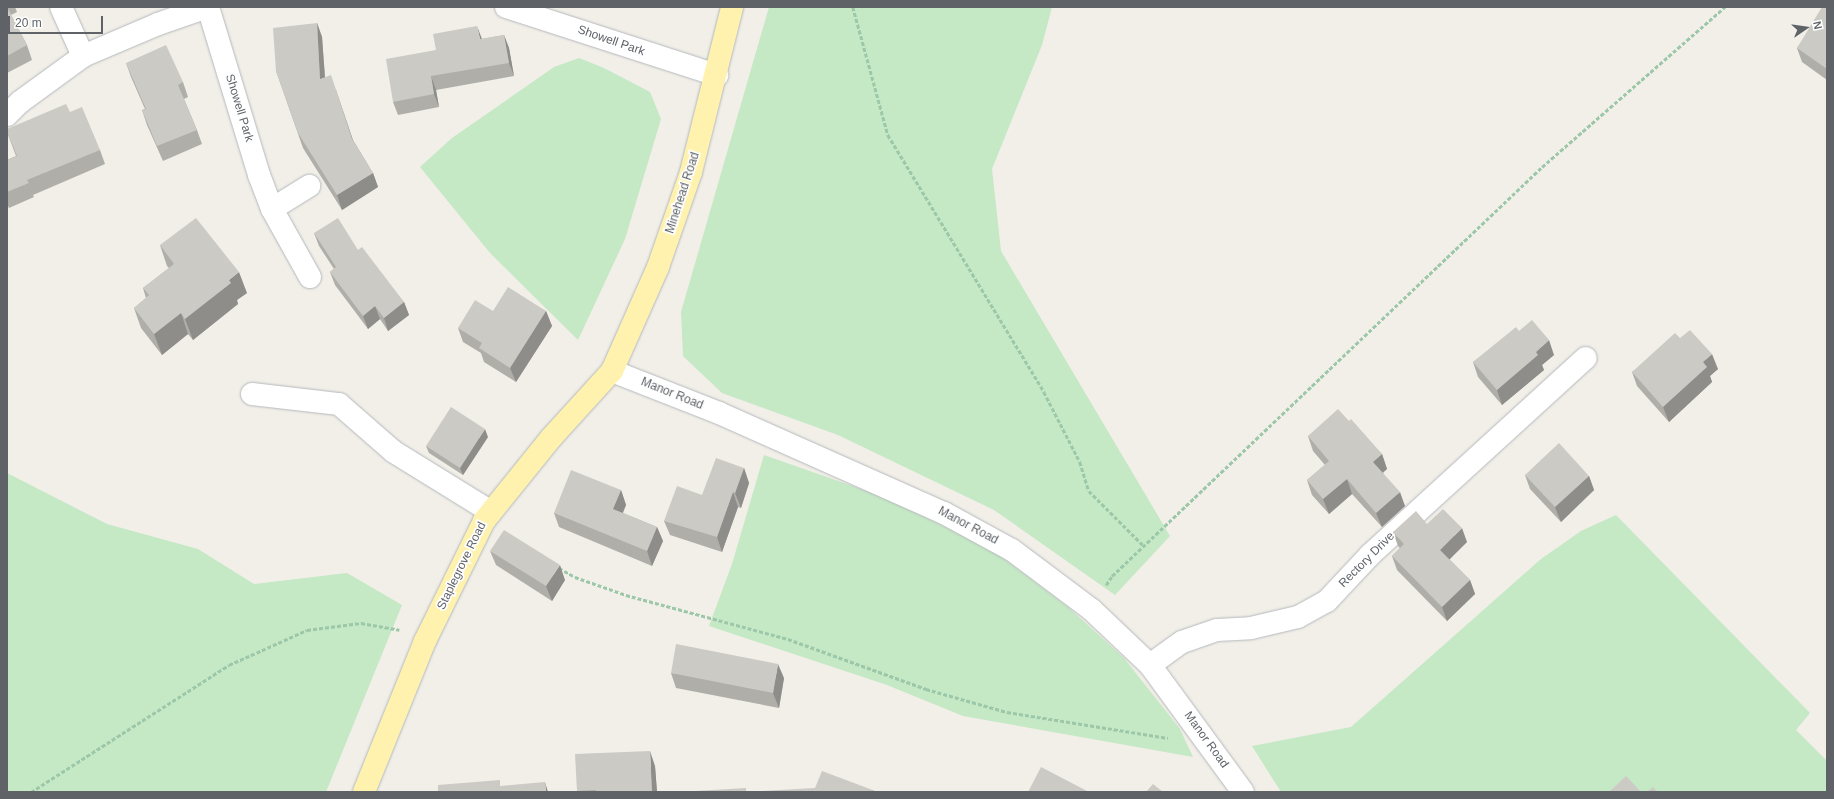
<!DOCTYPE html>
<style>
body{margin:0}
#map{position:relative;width:1834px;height:799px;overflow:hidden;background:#f1efe8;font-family:Helvetica,sans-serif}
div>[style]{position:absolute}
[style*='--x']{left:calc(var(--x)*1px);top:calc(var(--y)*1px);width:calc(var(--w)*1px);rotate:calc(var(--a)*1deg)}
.green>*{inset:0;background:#c5e8c5}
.path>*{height:2.5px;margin-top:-1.25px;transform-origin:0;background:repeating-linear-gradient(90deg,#9cc7a9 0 4px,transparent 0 6px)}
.roads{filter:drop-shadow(0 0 1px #b5b8bc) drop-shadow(0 0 1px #b5b8bc)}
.minor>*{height:22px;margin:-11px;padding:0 11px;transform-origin:11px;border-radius:11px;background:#fff}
.tertiary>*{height:22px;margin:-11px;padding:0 11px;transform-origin:11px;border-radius:11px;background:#fff}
.primary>*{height:22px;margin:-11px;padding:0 11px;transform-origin:11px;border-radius:11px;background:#fff2af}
.wall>*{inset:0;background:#afaea9}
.shaded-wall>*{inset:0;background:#8f8d8a}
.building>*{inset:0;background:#cccac5}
span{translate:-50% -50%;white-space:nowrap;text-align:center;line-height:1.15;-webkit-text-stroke:3.5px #fff;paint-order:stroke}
.street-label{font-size:12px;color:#5f6368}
.frame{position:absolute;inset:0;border:8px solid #5f6368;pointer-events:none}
.north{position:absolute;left:1786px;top:8px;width:40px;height:40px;-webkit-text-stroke:3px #fff;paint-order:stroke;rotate:77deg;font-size:11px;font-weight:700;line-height:16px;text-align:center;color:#5f6368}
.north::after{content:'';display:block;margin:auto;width:14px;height:18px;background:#5f6368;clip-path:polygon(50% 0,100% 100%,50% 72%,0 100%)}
.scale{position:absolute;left:8px;top:16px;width:95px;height:18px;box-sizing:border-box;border:2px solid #5f6368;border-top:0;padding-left:5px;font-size:12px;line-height:14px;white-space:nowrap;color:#5f6368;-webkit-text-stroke:3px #fff;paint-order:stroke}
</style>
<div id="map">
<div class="green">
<i style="clip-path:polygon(769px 7px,1052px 7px,1042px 45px,992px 169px,1001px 251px,1170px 536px,1115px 595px,994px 510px,838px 435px,722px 393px,683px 356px,681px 312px)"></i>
<i style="clip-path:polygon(579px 58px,604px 68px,650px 92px,661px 119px,625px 239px,578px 340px,490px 253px,420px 167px,452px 138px,554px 67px)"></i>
<i style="clip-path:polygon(764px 455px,887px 498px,995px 552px,1068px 607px,1124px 658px,1180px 729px,1193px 757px,963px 716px,887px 685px,709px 626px,732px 564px)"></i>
<i style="clip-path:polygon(7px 473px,107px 524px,198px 549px,254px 584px,347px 573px,402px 605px,326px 792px,7px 792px)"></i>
<i style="clip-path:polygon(1616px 515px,1810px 713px,1796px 730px,1827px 761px,1827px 792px,1281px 792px,1252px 746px,1351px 727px,1541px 559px,1581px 531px)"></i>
</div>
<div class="path">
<i style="--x:853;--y:7;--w:133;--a:74.7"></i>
<i style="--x:888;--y:135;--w:301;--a:58.7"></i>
<i style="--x:1044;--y:392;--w:79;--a:62.8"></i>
<i style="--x:1080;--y:462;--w:30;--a:73"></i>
<i style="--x:1089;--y:491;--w:78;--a:45"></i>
<i style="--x:559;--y:568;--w:18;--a:29"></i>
<i style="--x:575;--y:577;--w:54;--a:19.4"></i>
<i style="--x:626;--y:595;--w:168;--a:15.2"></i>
<i style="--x:788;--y:639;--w:147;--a:19.9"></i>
<i style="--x:926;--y:689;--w:84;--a:15.9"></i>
<i style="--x:1007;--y:712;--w:163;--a:9.2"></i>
<i style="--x:1106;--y:585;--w:11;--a:-56"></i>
<i style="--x:1112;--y:576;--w:593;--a:-43.57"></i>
<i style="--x:1542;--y:167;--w:243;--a:-41.2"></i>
<i style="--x:31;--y:792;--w:235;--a:-32.7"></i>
<i style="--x:229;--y:665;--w:85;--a:-24.2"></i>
<i style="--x:307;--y:630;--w:54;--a:-7.4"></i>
<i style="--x:361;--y:623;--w:39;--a:10"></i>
<i style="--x:1308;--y:792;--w:5;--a:0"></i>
</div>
<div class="roads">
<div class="minor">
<i style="--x:61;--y:7;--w:54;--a:65.8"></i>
<i style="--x:208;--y:7;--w:176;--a:73.1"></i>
<i style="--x:259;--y:175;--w:36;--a:69"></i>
<i style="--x:272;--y:209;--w:78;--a:60.8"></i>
<i style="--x:506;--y:7;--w:222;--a:17.9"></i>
<i style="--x:7;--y:115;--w:18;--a:-45"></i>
<i style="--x:20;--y:102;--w:78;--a:-36.1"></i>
<i style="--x:83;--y:56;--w:82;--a:-23.1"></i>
<i style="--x:158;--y:24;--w:52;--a:-19.1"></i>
<i style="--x:272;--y:209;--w:44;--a:-31.9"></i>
<i style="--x:252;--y:394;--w:88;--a:6.6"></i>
<i style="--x:339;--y:404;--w:73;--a:41.1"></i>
<i style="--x:394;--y:452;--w:114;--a:31.7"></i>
<i style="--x:1150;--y:665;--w:39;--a:-36"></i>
<i style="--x:1182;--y:642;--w:37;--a:-19"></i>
<i style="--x:1217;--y:630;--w:34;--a:-3"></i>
<i style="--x:1251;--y:628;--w:48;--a:-13.2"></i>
<i style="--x:1298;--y:617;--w:33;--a:-29"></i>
<i style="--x:1327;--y:601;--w:63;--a:-46.9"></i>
<i style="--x:1370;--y:555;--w:292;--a:-42.4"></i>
</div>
<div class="tertiary">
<i style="--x:612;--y:371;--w:115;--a:21.4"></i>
<i style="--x:719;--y:413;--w:246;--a:24"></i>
<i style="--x:944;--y:513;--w:77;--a:28.6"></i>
<i style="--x:1012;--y:550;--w:100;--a:36.9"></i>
<i style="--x:1092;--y:610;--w:80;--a:43.5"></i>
<i style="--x:1150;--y:665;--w:157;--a:53.8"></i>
</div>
<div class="primary">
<i style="--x:364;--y:792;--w:163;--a:-68"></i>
<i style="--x:425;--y:641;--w:134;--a:-63.8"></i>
<i style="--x:484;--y:521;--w:107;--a:-51.1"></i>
<i style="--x:551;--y:438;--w:91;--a:-47.7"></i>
<i style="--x:612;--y:371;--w:114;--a:-66.1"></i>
<i style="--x:658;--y:267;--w:101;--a:-70.8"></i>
<i style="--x:691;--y:172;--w:170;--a:-76"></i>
</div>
</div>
<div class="wall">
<i style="clip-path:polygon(7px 7px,15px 7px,17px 12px,11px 15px,27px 45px,32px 60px,7px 73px)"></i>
<i style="clip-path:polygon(1827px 7px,1827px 80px,1802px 62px,1797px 48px)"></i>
<i style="clip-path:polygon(317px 23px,322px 37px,325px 77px,336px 90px,353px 140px,373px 173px,378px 187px,342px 210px,303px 148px,276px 71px)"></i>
<i style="clip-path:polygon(504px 35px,509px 48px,514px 76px,436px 90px,439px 107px,398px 115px,393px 102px,436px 50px,482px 39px)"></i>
<i style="clip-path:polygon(126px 63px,183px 82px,188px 97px,184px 99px,197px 130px,202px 144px,163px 161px,147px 125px,142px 110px,145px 109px,131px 77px)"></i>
<i style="clip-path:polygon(70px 112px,100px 150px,105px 164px,33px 195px,34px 197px,9px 208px,7px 204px,7px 160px,16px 156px,7px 132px)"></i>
<i style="clip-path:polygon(314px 233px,358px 250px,404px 302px,409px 315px,388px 331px,380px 319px,368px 329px,335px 285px,330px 272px,334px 269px,319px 246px)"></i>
<i style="clip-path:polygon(160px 245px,247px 293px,237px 300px,238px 304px,193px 340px,188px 334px,162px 355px,141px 328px,134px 308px,146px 298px,143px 288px,169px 268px,167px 266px)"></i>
<i style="clip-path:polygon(493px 311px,546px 311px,552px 326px,516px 382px,484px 362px,481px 353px,463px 342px,458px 328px)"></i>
<i style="clip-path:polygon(1519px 331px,1554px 355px,1542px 365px,1544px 370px,1502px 405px,1478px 377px,1473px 362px)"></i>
<i style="clip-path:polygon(1680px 338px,1718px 369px,1710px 376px,1712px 382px,1669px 422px,1637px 386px,1632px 372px)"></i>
<i style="clip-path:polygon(1349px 421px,1382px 454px,1387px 469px,1383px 473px,1405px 506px,1382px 527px,1352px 494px,1329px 514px,1312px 495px,1307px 480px,1325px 465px,1313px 451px,1308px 436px)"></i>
<i style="clip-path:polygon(488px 437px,463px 475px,429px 453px,426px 446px)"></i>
<i style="clip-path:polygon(744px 468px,749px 483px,741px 508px,738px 507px,722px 552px,670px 535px,664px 521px,702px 495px)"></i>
<i style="clip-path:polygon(1525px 475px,1589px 476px,1594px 490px,1561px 522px,1530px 489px)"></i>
<i style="clip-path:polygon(621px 490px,626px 505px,623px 513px,657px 527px,663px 541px,652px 566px,559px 527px,554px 513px)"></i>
<i style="clip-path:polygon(1427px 524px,1467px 542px,1449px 559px,1470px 580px,1475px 594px,1447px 621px,1397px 570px,1392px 556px,1400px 548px,1398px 546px,1393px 532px)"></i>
<i style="clip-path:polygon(490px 551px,565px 580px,552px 601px,496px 565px)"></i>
<i style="clip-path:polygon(671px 673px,784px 678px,779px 708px,676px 688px)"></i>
<i style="clip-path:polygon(655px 766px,657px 792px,578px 792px,577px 791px)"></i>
</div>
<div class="shaded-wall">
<i style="clip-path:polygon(317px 23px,322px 37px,326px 93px,320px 79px)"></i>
<i style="clip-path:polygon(477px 26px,482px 39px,480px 39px)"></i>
<i style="clip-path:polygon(504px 35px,509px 48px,514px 76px,509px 63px)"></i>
<i style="clip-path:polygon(331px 75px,357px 153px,352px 139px)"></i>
<i style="clip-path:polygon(431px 76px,436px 90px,439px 107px,434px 94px)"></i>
<i style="clip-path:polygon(373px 173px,378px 187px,342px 210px,337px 195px)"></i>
<i style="clip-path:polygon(239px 272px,247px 293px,237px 300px,238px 304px,193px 340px,185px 319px,229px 280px)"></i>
<i style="clip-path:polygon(404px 302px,409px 315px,388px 331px,384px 318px)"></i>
<i style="clip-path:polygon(375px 306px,380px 319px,368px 329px,363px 316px)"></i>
<i style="clip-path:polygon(546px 311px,552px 326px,516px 382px,510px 368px)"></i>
<i style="clip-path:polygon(181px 313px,188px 334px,162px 355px,154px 334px)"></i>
<i style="clip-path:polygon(1549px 340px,1554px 355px,1542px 365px,1544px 370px,1502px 405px,1497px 390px,1536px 352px)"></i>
<i style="clip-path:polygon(1712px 354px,1718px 369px,1710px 376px,1712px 382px,1669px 422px,1663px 407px,1703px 362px)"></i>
<i style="clip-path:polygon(485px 429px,488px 437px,463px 475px,460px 468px)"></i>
<i style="clip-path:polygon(1382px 454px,1387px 469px,1378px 476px,1373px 462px)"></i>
<i style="clip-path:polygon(744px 468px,749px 483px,741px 508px,735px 493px)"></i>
<i style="clip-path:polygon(1589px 476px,1594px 490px,1561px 522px,1555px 507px)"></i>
<i style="clip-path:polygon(1347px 479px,1352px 494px,1329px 514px,1323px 499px)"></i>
<i style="clip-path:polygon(621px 490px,626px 505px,618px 523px,613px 509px)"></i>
<i style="clip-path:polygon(733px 492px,738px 507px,722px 552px,717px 537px)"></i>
<i style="clip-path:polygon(1400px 492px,1405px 506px,1382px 527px,1376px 513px)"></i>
<i style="clip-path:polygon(657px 527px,663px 541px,652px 566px,647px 551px)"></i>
<i style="clip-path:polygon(1462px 528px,1467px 542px,1445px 564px,1440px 550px)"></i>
<i style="clip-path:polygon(560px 565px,565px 580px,552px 601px,546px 586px)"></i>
<i style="clip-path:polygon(1470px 580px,1475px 594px,1447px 621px,1442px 607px)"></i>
<i style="clip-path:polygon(778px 664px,784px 678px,779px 708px,773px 693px)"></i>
<i style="clip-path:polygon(650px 751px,655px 766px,657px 792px,652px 792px)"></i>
<i style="clip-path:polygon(545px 782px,548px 792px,546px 792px)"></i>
</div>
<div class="building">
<i style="clip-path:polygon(7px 7px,27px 45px,7px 56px)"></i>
<i style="clip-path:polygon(1822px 7px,1827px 7px,1827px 69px,1797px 48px)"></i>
<i style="clip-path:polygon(317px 23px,320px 79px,331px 75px,352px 139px,373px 173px,337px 195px,298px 133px,276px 71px,273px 28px)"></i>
<i style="clip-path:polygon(477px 26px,480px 39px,504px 35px,509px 63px,431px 76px,434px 94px,393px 102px,386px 59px,436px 50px,433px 34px)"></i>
<i style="clip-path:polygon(166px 45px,183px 82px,178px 85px,197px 130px,157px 146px,142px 110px,146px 109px,126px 63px)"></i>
<i style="clip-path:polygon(66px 104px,70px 112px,82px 107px,100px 150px,27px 180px,29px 183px,7px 192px,7px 160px,17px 156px,7px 132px,7px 129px)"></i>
<i style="clip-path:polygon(196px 218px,239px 272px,229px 280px,231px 283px,185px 319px,181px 313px,154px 334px,134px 308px,149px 295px,143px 288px,174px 264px,160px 245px)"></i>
<i style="clip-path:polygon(338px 218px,358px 250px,362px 247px,404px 302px,384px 318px,375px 306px,363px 316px,330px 272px,336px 267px,314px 233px)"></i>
<i style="clip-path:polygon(508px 287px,546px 311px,510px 368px,479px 348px,482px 343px,458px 328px,475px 300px,493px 311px)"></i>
<i style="clip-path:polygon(1532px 320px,1549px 340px,1536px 352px,1538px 355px,1497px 390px,1473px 362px,1516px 327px,1519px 331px)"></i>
<i style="clip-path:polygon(1690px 330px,1712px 354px,1703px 362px,1707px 367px,1663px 407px,1632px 372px,1675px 333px,1680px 338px)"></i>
<i style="clip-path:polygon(451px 407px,485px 429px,460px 468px,426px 446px)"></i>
<i style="clip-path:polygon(1338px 409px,1349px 421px,1351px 419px,1382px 454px,1373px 462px,1400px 492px,1376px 513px,1347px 479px,1323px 499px,1307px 480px,1329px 461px,1308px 436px)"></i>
<i style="clip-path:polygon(1559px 443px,1589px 476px,1555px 507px,1525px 475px)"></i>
<i style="clip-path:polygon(716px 458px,744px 468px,735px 493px,733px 492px,717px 537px,664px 521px,677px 486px,702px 495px)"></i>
<i style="clip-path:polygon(571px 470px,621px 490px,613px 509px,657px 527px,647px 551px,554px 513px)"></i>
<i style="clip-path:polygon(1443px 509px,1462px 528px,1440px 550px,1470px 580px,1442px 607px,1392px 556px,1404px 544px,1393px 532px,1416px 511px,1427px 524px)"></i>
<i style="clip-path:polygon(504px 530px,560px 565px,546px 586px,490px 551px)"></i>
<i style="clip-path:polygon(676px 644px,778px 664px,773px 693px,671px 673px)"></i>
<i style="clip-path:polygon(650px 751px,652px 792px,596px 792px,596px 790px,577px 791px,575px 754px)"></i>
<i style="clip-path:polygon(1041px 767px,1089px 792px,1028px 792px)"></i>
<i style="clip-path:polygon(822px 771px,878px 792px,747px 792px,815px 788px)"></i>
<i style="clip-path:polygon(1626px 776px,1641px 792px,1609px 792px)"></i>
<i style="clip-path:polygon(500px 780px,500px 786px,545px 782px,546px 792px,438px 792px,438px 785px)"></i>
<i style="clip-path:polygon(1153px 784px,1163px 792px,1146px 792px)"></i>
<i style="clip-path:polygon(1653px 787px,1658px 792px,1647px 792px)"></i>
<i style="clip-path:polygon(746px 788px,746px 792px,678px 792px)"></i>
</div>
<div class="street-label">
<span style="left:611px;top:41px;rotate:19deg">Showell Park</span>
<span style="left:239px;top:108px;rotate:73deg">Showell Park</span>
<span style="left:683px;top:193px;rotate:-72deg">Minehead Road</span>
<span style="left:672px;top:394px;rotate:22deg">Manor Road</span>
<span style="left:968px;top:526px;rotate:28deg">Manor Road</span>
<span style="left:1367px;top:560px;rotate:-45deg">Rectory Drive</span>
<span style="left:462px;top:566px;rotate:-64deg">Staplegrove Road</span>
<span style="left:1206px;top:740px;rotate:54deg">Manor Road</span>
</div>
<div class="frame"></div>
<div class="north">N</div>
<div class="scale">20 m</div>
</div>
